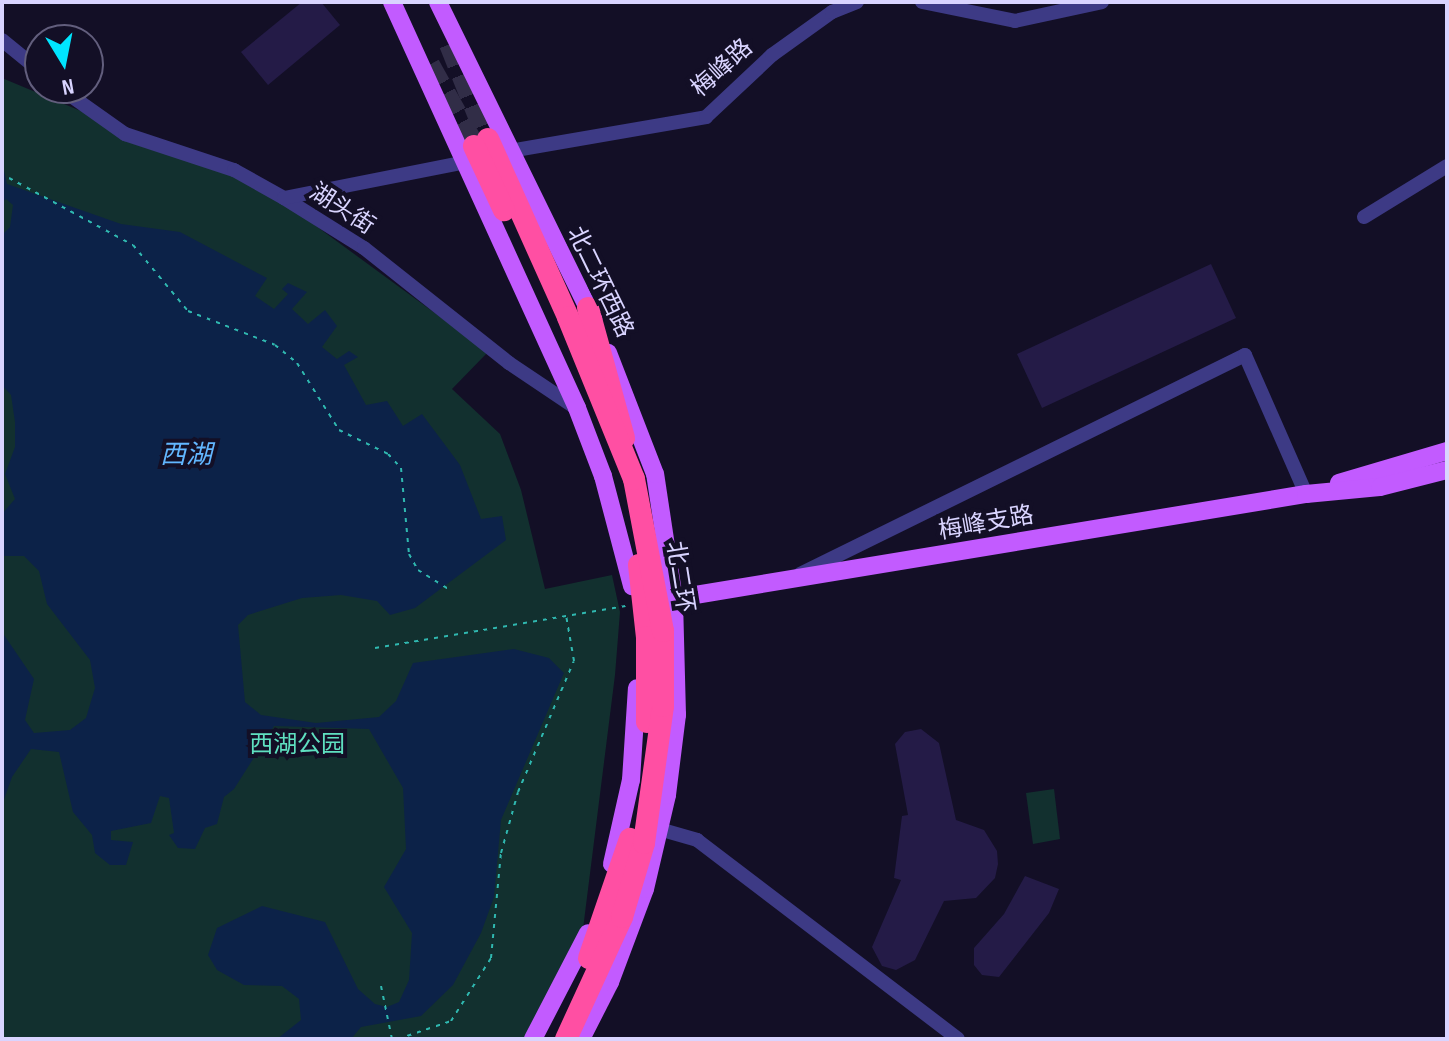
<!DOCTYPE html>
<meta charset="utf-8">
<style>
body{margin:0}
#map{position:relative;width:1449px;height:1041px;overflow:hidden;background:#130f26;font-family:"Sofia Sans Condensed","Noto Sans SC",sans-serif}
div>[style]{position:absolute}
[style*='--x']{left:calc(var(--x)*1px);top:calc(var(--y)*1px);width:calc(var(--w)*1px);rotate:calc(var(--a)*1deg)}
.green>*{inset:0;background:#12302f}
.water>*{inset:0;background:#0c2248}
.building>*{inset:0;background:#241b47}
.highway-tunnel>*{height:22px;margin-top:-11px;transform-origin:0;background:repeating-linear-gradient(90deg,#312d47 0 22px,transparent 0 33px)}
.path>*{height:2px;margin-top:-1px;transform-origin:0;background:repeating-linear-gradient(90deg,#2fb8b0 0 4px,transparent 0 10px)}
.minor>*{height:14px;margin:-7px;padding:0 7px;transform-origin:7px;border-radius:7px;background:#3d3a85}
.major>*{height:18px;margin:-9px;padding:0 9px;transform-origin:9px;border-radius:9px;background:#c25bff}
.highway>*{height:22px;margin:-11px;padding:0 11px;transform-origin:11px;border-radius:11px;background:#ff4fa3}
.highway-bridge>*{height:22px;margin:-11px;padding:0 11px;transform-origin:11px;border-radius:11px;background:#ff4fa3}
span{translate:-50% -50%;white-space:nowrap;text-align:center;line-height:1.15;-webkit-text-stroke:8px #130f26;paint-order:stroke}
.street-label{font-size:24px;color:#d9d4ff}
.park-label{font-size:24px;color:#5fe0c0}
.water-label{font-size:26px;color:#62b6ff;font-style:italic}
.frame{position:absolute;inset:0;border:4px solid #d9d4ff;pointer-events:none}
.north{position:absolute;left:24px;top:24px;width:80px;height:80px;box-sizing:border-box;background:#130f26;border:2px solid #625e7d;border-radius:50%;rotate:170deg;font-size:22px;font-weight:700;line-height:32px;text-align:center;color:#d9d4ff}
.north::after{content:'';display:block;margin:auto;width:28px;height:36px;background:#00e5ff;clip-path:polygon(50% 0,100% 100%,50% 72%,0 100%)}
</style>
<div id="map">
<div class="green">
<i style="clip-path:polygon(2px 78px,236px 176px,286px 204px,488px 352px,452px 389px,500px 434px,521px 490px,545px 589px,612px 575px,620px 612px,615px 675px,583px 929px,524px 1039px,2px 1039px)"></i>
<i style="clip-path:polygon(1054px 789px,1060px 839px,1033px 844px,1026px 793px)"></i>
</div>
<div class="water">
<i style="clip-path:polygon(2px 162px,7px 184px,121px 224px,180px 232px,267px 278px,255px 296px,274px 309px,288px 294px,282px 289px,288px 283px,307px 292px,292px 309px,308px 324px,325px 310px,337px 326px,322px 347px,337px 359px,349px 351px,358px 357px,344px 365px,366px 405px,387px 401px,403px 426px,422px 414px,460px 465px,481px 519px,502px 516px,506px 540px,415px 608px,390px 615px,377px 601px,341px 595px,302px 598px,248px 615px,238px 625px,245px 702px,261px 715px,316px 723px,379px 717px,396px 701px,413px 663px,514px 649px,549px 658px,564px 673px,501px 820px,494px 897px,481px 933px,453px 985px,421px 1016px,361px 1027px,351px 1039px,277px 1039px,301px 1020px,299px 999px,282px 986px,244px 985px,217px 970px,208px 955px,217px 928px,262px 906px,325px 922px,358px 989px,375px 1004px,387px 1007px,399px 1002px,409px 980px,412px 933px,384px 887px,406px 849px,403px 788px,369px 729px,274px 726px,234px 789px,224px 797px,217px 824px,205px 828px,195px 849px,178px 848px,169px 835px,174px 833px,169px 798px,160px 796px,151px 823px,111px 831px,111px 840px,133px 842px,126px 865px,110px 865px,95px 853px,92px 835px,73px 812px,59px 752px,31px 749px,12px 777px,2px 805px,2px 632px,34px 679px,25px 720px,34px 733px,70px 730px,86px 718px,95px 688px,90px 660px,47px 604px,39px 571px,24px 556px,2px 556px,2px 514px,15px 499px,5px 474px,15px 447px,15px 422px,11px 395px,2px 385px,2px 235px,10px 227px,13px 205px,6px 199px,2px 202px)"></i>
</div>
<div class="building">
<i style="clip-path:polygon(302px 2px,321px 2px,340px 25px,268px 85px,241px 52px)"></i>
<i style="clip-path:polygon(1211px 264px,1236px 318px,1042px 408px,1017px 354px)"></i>
<i style="clip-path:polygon(921px 729px,939px 743px,956px 820px,984px 830px,997px 851px,998px 864px,995px 878px,976px 898px,944px 901px,915px 960px,896px 970px,882px 966px,872px 947px,901px 880px,894px 878px,902px 816px,908px 815px,895px 744px,905px 732px)"></i>
<i style="clip-path:polygon(1025px 876px,1059px 889px,1049px 913px,999px 977px,982px 975px,974px 965px,974px 948px,1004px 914px)"></i>
</div>
<div class="highway-tunnel">
<i style="--x:450;--y:44;--w:102;--a:68.2"></i>
<i style="--x:429;--y:65;--w:93;--a:60.9"></i>
</div>
<div class="path">
<i style="--x:9;--y:178;--w:141;--a:28.4"></i>
<i style="--x:133;--y:245;--w:86;--a:50.2"></i>
<i style="--x:188;--y:311;--w:93;--a:21.3"></i>
<i style="--x:275;--y:345;--w:28;--a:39"></i>
<i style="--x:297;--y:363;--w:79;--a:57.9"></i>
<i style="--x:339;--y:430;--w:55;--a:26.1"></i>
<i style="--x:388;--y:454;--w:19;--a:47"></i>
<i style="--x:401;--y:468;--w:86;--a:84.7"></i>
<i style="--x:409;--y:554;--w:18;--a:61"></i>
<i style="--x:418;--y:570;--w:38;--a:32"></i>
<i style="--x:375;--y:648;--w:254;--a:-9.5"></i>
<i style="--x:381;--y:986;--w:54;--a:78.3"></i>
<i style="--x:398;--y:1039;--w:56;--a:-18.8"></i>
<i style="--x:451;--y:1021;--w:75;--a:-57.6"></i>
<i style="--x:491;--y:958;--w:105;--a:-84.6"></i>
<i style="--x:501;--y:853;--w:63;--a:-74.4"></i>
<i style="--x:518;--y:792;--w:142;--a:-66.9"></i>
<i style="--x:574;--y:661;--w:47;--a:-99.9"></i>
</div>
<div class="minor">
<i style="--x:922;--y:2;--w:95;--a:11.5"></i>
<i style="--x:1015;--y:21;--w:89;--a:-12.3"></i>
<i style="--x:2;--y:40;--w:49;--a:39.2"></i>
<i style="--x:60;--y:88;--w:80;--a:35.3"></i>
<i style="--x:125;--y:134;--w:115;--a:18.3"></i>
<i style="--x:234;--y:170;--w:57;--a:29.2"></i>
<i style="--x:284;--y:198;--w:94;--a:32"></i>
<i style="--x:364;--y:248;--w:185;--a:38.4"></i>
<i style="--x:509;--y:363;--w:81;--a:33.9"></i>
<i style="--x:510;--y:151;--w:199;--a:-9.8"></i>
<i style="--x:706;--y:117;--w:91;--a:-43.2"></i>
<i style="--x:772;--y:55;--w:74;--a:-35.6"></i>
<i style="--x:832;--y:12;--w:27;--a:-22"></i>
<i style="--x:284;--y:198;--w:185;--a:-11.2"></i>
<i style="--x:1364;--y:217;--w:97;--a:-31.6"></i>
<i style="--x:800;--y:574;--w:496;--a:-26.2"></i>
<i style="--x:1245;--y:355;--w:152;--a:66.3"></i>
<i style="--x:659;--y:829;--w:40;--a:16"></i>
<i style="--x:697;--y:840;--w:328;--a:37.3"></i>
</div>
<div class="major">
<i style="--x:392;--y:2;--w:446;--a:65.5"></i>
<i style="--x:577;--y:408;--w:73;--a:69.1"></i>
<i style="--x:603;--y:476;--w:114;--a:75.2"></i>
<i style="--x:438;--y:2;--w:353;--a:63.9"></i>
<i style="--x:1339;--y:483;--w:113;--a:-16.5"></i>
<i style="--x:665;--y:600;--w:650;--a:-9.39"></i>
<i style="--x:1306;--y:494;--w:74;--a:-5.4"></i>
<i style="--x:1380;--y:487;--w:69;--a:-14.2"></i>
<i style="--x:612;--y:864;--w:86;--a:-77.3"></i>
<i style="--x:631;--y:780;--w:92;--a:-86.3"></i>
<i style="--x:533;--y:1039;--w:119;--a:-62.6"></i>
<i style="--x:581;--y:1039;--w:64;--a:-63"></i>
<i style="--x:610;--y:982;--w:99;--a:-69.4"></i>
<i style="--x:645;--y:889;--w:97;--a:-76.8"></i>
<i style="--x:667;--y:795;--w:81;--a:-82.9"></i>
<i style="--x:677;--y:715;--w:116;--a:-91.5"></i>
<i style="--x:674;--y:599;--w:126;--a:-98.6"></i>
<i style="--x:655;--y:474;--w:130;--a:-111.2"></i>
</div>
<div class="highway">
<i style="--x:488;--y:139;--w:195;--a:65.8"></i>
<i style="--x:474;--y:146;--w:71;--a:64.9"></i>
<i style="--x:588;--y:308;--w:135;--a:74.5"></i>
</div>
<div class="highway-bridge">
<i style="--x:639;--y:565;--w:72;--a:83.7"></i>
<i style="--x:647;--y:637;--w:85;--a:90"></i>
<i style="--x:589;--y:958;--w:126;--a:-71"></i>
<i style="--x:566;--y:1039;--w:134;--a:-65.3"></i>
<i style="--x:622;--y:917;--w:77;--a:-73.4"></i>
<i style="--x:644;--y:843;--w:138;--a:-82.1"></i>
<i style="--x:663;--y:706;--w:75;--a:-90"></i>
<i style="--x:663;--y:631;--w:155;--a:-100.8"></i>
<i style="--x:634;--y:479;--w:175;--a:-112.2"></i>
</div>
<div class="street-label">
<span style="left:722px;top:68px;rotate:-42deg">梅峰路</span>
<span style="left:342px;top:209px;rotate:33deg">湖头街</span>
<span style="left:600px;top:282px;rotate:64deg">北二环西路</span>
<span style="left:986px;top:523px;rotate:-10deg">梅峰支路</span>
<span style="left:680px;top:577px;rotate:81deg">北二环</span>
</div>
<div class="park-label">
<span style="left:297px;top:745px">西湖公园</span>
</div>
<div class="water-label">
<span style="left:186px;top:456px">西湖</span>
</div>
<div class="frame"></div>
<div class="north">N</div>
</div>
